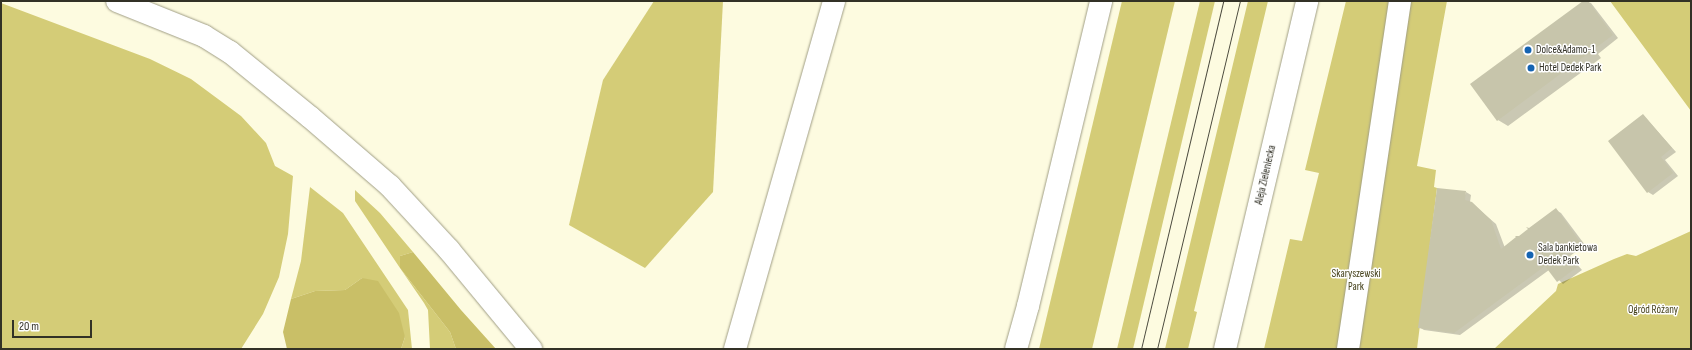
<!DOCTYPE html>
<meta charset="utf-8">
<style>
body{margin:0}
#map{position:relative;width:1692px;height:350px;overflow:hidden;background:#fdfbe0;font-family:"Sofia Sans Condensed",sans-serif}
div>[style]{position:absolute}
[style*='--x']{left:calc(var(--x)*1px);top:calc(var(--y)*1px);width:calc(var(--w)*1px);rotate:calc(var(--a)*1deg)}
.green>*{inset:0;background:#d4cc77}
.forest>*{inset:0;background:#c9bf67}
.shadow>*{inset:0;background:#0003}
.building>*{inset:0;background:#c7c5ab}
.roads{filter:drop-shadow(0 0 1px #a09e85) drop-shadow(0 0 1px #a09e85)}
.minor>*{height:22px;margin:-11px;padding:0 11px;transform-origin:11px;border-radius:11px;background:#fff}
.tram>*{height:1px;margin:-0.5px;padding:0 0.5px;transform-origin:0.5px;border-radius:0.5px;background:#49483b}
.dots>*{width:11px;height:11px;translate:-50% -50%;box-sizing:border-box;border:2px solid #fff;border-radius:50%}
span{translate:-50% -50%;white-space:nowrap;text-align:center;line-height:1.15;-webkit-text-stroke:3px #fff;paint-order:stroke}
.poi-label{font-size:11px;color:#323126}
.left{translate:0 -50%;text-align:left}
.street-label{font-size:11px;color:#323126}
.park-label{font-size:11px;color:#46421c}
.frame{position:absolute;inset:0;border:2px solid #323126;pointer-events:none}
.scale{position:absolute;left:12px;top:320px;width:80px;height:18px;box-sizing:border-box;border:2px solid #323126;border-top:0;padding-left:5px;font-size:12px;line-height:14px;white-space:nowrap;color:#323126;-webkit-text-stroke:3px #fff;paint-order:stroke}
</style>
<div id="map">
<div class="green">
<i style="clip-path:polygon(654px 1px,723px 1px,713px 192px,645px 268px,569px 225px,603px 80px)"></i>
<i style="clip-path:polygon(1122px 1px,1175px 1px,1092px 349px,1039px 349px)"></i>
<i style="clip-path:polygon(1200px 1px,1215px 1px,1133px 349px,1117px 349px)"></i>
<i style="clip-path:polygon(1248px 1px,1268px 1px,1194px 311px,1197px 312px,1188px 349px,1165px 349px)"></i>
<i style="clip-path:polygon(1346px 1px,1447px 1px,1417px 166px,1436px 170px,1434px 187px,1437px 188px,1417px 349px,1264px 349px,1290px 239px,1302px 241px,1319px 173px,1305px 170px)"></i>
<i style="clip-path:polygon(1610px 1px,1691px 1px,1691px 111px,1638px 39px)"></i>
<i style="clip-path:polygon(1px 3px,150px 59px,191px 79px,241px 116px,266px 143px,275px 166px,293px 176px,288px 234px,279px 277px,263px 314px,241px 349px,1px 349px)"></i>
<i style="clip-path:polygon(310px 187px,343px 213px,408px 310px,412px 349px,401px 349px,405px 337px,362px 278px,345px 290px,315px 291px,291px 299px,301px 261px)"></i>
<i style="clip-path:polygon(355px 190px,380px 213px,413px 252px,400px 256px,400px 268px,450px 332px,456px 349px,430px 349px,428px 310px,424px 303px,400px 268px,355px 201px)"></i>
<i style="clip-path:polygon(1691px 231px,1691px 349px,1494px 349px,1556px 291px,1558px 284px,1614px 259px,1627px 254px,1636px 256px)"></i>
</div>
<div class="forest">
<i style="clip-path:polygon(413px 252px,461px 310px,496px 349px,456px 349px,450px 332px,400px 268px,400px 256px)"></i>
<i style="clip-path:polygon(362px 278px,378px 281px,399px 313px,405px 337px,401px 349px,287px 349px,283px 332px,291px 299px,315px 291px,345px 290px)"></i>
</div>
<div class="shadow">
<i style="clip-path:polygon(1584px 1px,1591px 3px,1618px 38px,1598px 54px,1601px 58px,1508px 126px,1498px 120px)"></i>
<i style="clip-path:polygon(1643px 115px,1676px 152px,1665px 160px,1678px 176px,1653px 195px,1648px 192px)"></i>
<i style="clip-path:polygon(1466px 192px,1471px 195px,1470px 202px,1496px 224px,1505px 248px,1556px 210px,1561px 213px,1585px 245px,1570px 256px,1582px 270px,1563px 284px,1549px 270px,1460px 335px,1424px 330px,1419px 327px)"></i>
</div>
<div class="building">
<i style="clip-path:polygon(1583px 1px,1588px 1px,1613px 35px,1497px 121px,1470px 84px)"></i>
<i style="clip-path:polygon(1643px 114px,1672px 148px,1661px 157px,1673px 173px,1647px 193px,1608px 141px)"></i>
<i style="clip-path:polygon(1437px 188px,1466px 191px,1465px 200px,1472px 202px,1491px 220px,1501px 249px,1516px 237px,1515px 236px,1519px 236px,1528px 229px,1526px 227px,1529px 228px,1556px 208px,1580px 242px,1565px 253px,1577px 267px,1557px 282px,1545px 266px,1454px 333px,1418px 328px)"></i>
</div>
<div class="roads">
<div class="minor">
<i style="--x:117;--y:1;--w:94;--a:21.9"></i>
<i style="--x:204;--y:36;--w:31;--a:32"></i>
<i style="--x:230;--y:52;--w:103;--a:39.1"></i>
<i style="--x:310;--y:117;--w:106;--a:40.8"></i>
<i style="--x:390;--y:186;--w:87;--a:47.3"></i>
<i style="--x:449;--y:250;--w:129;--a:50.4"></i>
<i style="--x:735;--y:349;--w:362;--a:-74.1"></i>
<i style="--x:1016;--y:349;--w:45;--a:-74.4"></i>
<i style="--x:1028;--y:306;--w:314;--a:-76.5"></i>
<i style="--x:1225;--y:349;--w:358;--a:-76.7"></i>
<i style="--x:1348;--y:349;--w:352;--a:-81.5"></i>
</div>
</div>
<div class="tram">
<i style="--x:1141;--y:349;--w:358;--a:-76.7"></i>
<i style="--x:1157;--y:349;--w:358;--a:-76.6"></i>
</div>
<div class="dots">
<i style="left:1528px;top:50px;background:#1564b2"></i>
<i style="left:1531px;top:68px;background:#1564b2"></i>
<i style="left:1530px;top:255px;background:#1564b2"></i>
</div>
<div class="poi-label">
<span class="left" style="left:1536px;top:50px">Dolce&amp;Adamo-1</span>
<span class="left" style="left:1539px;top:68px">Hotel Dedek Park</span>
<span class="left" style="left:1538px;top:255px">Sala bankietowa<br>Dedek Park</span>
</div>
<div class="street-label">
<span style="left:1266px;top:175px;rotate:-77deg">Aleja Zieleniecka</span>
</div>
<div class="park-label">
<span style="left:1356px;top:281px">Skaryszewski<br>Park</span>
<span style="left:1653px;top:310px">Ogród Różany</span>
</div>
<div class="frame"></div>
<div class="scale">20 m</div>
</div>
